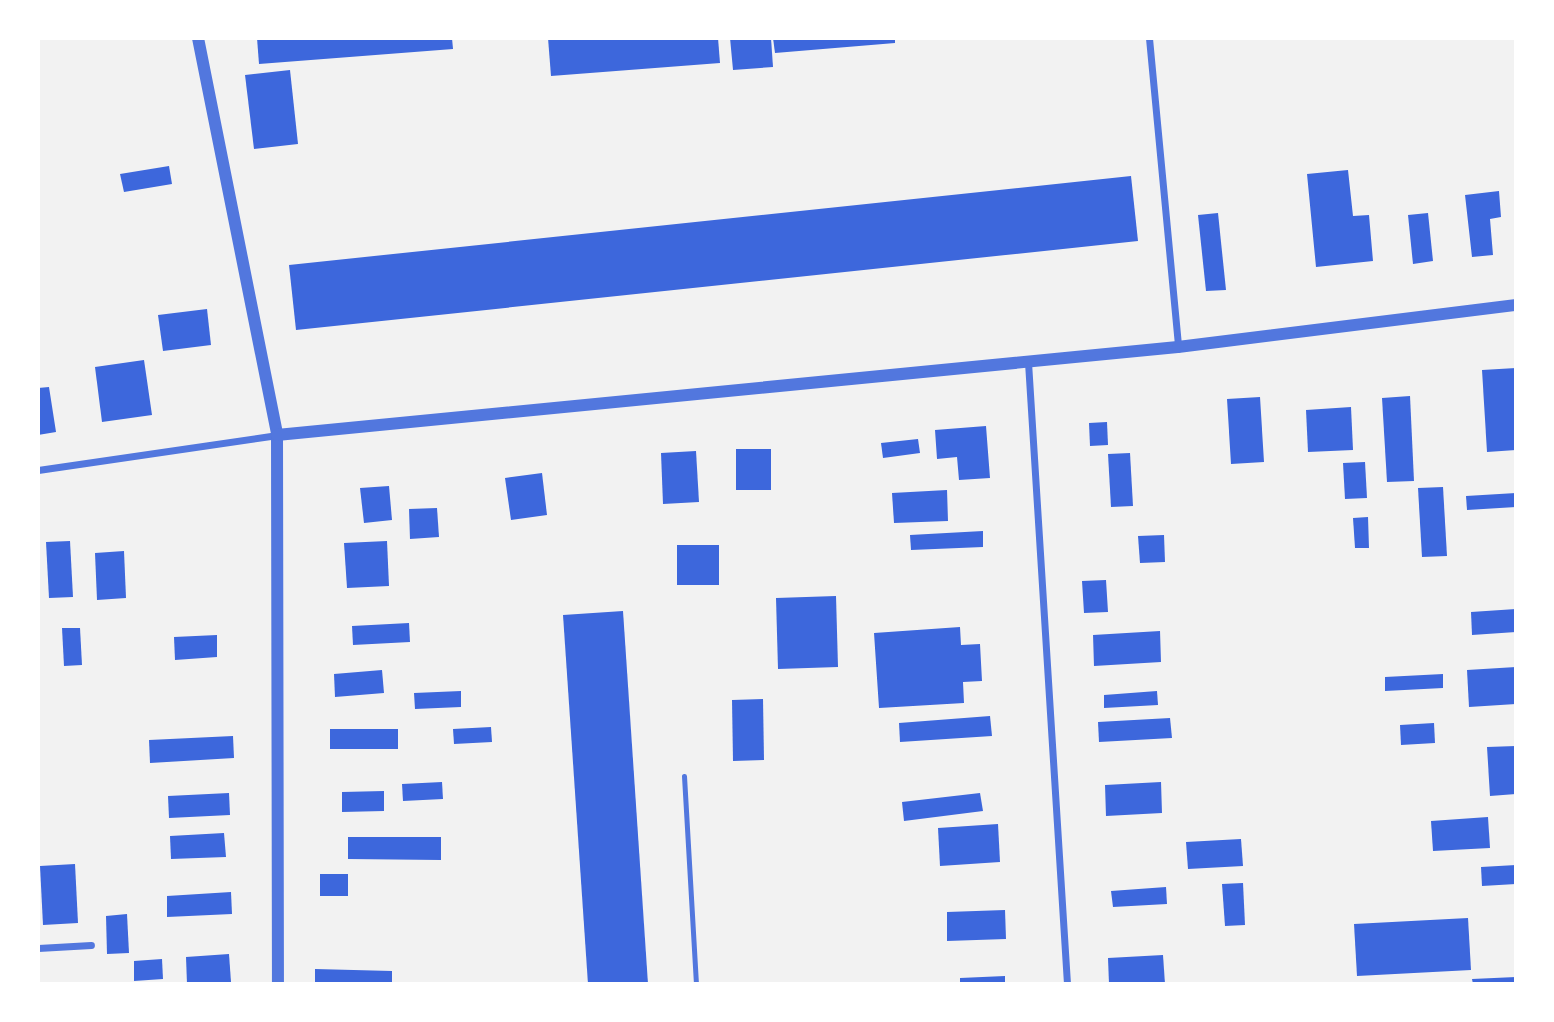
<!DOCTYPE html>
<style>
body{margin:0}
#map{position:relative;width:1554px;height:1022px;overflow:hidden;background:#f2f2f2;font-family:"Roboto Condensed",sans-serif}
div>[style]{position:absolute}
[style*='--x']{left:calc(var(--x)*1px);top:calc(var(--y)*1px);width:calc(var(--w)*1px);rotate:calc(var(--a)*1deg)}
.building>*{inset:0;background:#3d67dc}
.service>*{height:5px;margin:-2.5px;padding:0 2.5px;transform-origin:2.5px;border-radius:2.5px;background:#5277de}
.minor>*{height:7px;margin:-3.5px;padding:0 3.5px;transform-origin:3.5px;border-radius:3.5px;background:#5277de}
.tertiary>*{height:12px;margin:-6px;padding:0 6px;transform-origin:6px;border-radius:6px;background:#5277de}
span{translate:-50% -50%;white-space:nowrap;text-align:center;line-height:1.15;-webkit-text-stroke:7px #fff;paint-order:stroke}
.frame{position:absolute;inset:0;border:40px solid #fff;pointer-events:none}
</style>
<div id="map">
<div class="building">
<i style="clip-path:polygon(257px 38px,452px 38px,453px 49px,259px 64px)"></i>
<i style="clip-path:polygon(548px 38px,718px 38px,720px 63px,551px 76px)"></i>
<i style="clip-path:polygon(730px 38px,771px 38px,773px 67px,733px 70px)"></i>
<i style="clip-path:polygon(773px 38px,895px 38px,895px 43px,775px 53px)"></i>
<i style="clip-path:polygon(290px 70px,298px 144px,254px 149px,245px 75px)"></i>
<i style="clip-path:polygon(169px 166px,172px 184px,124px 192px,120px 174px)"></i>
<i style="clip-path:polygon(1348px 170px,1353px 216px,1369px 215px,1373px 261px,1316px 267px,1307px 174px)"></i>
<i style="clip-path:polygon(1131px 176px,1138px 241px,296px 330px,289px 265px)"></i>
<i style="clip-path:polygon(1499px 191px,1501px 217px,1490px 219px,1493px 255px,1472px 257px,1465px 195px)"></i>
<i style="clip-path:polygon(1218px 213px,1226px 290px,1206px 291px,1198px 215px)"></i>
<i style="clip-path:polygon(1428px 213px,1433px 261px,1413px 264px,1408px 215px)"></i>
<i style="clip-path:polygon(207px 309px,211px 345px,163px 351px,158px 315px)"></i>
<i style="clip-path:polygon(144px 360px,152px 415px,102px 422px,95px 367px)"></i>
<i style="clip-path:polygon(1516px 368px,1516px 450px,1487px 452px,1482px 370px)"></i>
<i style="clip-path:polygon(49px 387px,56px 432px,38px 435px,38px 388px)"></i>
<i style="clip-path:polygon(1410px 396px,1414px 481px,1387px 482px,1382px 398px)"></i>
<i style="clip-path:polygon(1260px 397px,1264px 462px,1231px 464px,1227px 399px)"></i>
<i style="clip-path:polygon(1351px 407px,1353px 450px,1308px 452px,1306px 410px)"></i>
<i style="clip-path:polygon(1107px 422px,1108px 445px,1090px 446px,1089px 423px)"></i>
<i style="clip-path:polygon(986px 426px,990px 478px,959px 480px,957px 457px,937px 459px,935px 430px)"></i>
<i style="clip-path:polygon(918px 439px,920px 453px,883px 458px,881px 443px)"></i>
<i style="clip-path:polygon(736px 449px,771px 449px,771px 490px,736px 490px)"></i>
<i style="clip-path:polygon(696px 451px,699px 502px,663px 504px,661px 453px)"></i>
<i style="clip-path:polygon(1130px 453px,1133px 506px,1111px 507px,1108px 454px)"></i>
<i style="clip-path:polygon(1365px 462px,1367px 498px,1345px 499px,1343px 463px)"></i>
<i style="clip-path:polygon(542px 473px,547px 515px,511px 520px,505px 478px)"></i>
<i style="clip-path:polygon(389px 486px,392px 520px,364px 523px,360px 488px)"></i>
<i style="clip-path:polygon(1443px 487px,1447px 556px,1422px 557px,1418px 488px)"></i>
<i style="clip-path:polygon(947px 490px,948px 521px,894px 523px,892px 493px)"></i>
<i style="clip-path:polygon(1516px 493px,1516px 507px,1467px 510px,1466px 496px)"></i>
<i style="clip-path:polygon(437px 508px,439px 537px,410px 539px,409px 509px)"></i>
<i style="clip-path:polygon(1368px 517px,1369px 548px,1355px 548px,1353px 518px)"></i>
<i style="clip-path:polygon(983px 531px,983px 547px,911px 550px,910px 535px)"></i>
<i style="clip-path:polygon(1164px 535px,1165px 562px,1140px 563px,1138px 536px)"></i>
<i style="clip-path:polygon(70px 541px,73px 597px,49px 598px,46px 542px)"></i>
<i style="clip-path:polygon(387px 541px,389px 586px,347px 588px,344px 543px)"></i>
<i style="clip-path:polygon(677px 545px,719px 545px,719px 585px,677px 585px)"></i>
<i style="clip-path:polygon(124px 551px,126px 598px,97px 600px,95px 553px)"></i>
<i style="clip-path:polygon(1106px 580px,1108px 612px,1084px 613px,1082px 581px)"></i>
<i style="clip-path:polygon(836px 596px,838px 667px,778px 669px,776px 598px)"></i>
<i style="clip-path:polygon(1516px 609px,1516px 632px,1472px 635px,1471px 612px)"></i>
<i style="clip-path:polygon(623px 611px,648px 984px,588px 984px,563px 615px)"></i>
<i style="clip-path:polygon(409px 623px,410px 642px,353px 645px,352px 626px)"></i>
<i style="clip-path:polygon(960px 627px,961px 645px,980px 644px,982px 681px,963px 682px,964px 703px,879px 708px,874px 633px)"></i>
<i style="clip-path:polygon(62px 628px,80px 628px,82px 665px,64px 666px)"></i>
<i style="clip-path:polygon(1160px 631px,1161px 662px,1094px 666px,1093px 635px)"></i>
<i style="clip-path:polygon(217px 635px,217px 657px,175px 660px,174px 637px)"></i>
<i style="clip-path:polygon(1516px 667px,1516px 704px,1469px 707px,1467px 670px)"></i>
<i style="clip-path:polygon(382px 670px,384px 693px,335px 697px,334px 674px)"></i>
<i style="clip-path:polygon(1443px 674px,1443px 688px,1385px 691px,1385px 677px)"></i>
<i style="clip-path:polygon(461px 691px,461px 707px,415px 709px,414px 693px)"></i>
<i style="clip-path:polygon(1157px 691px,1158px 705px,1104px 708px,1104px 695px)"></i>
<i style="clip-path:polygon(763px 699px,764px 760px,733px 761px,732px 700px)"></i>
<i style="clip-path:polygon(990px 716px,992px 736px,900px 742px,899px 723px)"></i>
<i style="clip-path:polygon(1170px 718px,1172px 738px,1099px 742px,1098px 722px)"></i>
<i style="clip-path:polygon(1434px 723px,1435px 743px,1401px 745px,1400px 725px)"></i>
<i style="clip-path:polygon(491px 727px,492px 742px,454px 744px,453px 729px)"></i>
<i style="clip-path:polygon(330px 729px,398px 729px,398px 749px,330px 749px)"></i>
<i style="clip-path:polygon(233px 736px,234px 758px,150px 763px,149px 740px)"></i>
<i style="clip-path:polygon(1516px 746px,1516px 794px,1490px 796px,1487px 747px)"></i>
<i style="clip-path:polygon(442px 782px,443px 799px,403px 801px,402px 784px)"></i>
<i style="clip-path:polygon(1161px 782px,1162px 813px,1106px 816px,1105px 785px)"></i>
<i style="clip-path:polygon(384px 791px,384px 811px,342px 812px,342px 792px)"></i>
<i style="clip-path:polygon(229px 793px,230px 815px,169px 818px,168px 796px)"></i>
<i style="clip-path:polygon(980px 793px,983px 811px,904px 821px,902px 802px)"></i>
<i style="clip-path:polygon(1488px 817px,1490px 848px,1433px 851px,1431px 821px)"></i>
<i style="clip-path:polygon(998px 824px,1000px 862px,940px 866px,938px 828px)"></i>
<i style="clip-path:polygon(224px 833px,226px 857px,171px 859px,170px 836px)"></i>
<i style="clip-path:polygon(348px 837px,441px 837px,441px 860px,348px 859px)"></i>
<i style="clip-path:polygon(1241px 839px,1243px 866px,1188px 869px,1186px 842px)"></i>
<i style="clip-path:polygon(75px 864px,78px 923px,43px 925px,40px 866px)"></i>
<i style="clip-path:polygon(1516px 865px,1516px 884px,1482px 886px,1481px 867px)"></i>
<i style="clip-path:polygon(320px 874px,348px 874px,348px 896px,320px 896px)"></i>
<i style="clip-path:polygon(1243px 883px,1245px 925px,1225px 926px,1222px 884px)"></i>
<i style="clip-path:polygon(1166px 887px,1167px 904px,1113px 907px,1111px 891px)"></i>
<i style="clip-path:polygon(231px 892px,232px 914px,167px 917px,167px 896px)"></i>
<i style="clip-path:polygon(1005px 910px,1006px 939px,947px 941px,947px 912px)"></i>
<i style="clip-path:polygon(127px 914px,129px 953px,107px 954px,106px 916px)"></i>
<i style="clip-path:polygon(1468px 918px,1471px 970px,1357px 976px,1354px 924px)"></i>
<i style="clip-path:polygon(229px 954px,231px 982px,187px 984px,186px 957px)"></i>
<i style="clip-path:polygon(1163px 955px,1165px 984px,1109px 984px,1108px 958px)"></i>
<i style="clip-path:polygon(162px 959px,163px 979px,134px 981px,134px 961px)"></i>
<i style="clip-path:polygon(315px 969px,392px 971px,392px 984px,315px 984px)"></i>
<i style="clip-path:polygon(1005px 976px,1005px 984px,960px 984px,960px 978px)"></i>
<i style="clip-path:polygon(1516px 977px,1516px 984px,1473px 984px,1472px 979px)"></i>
</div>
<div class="service">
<i style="--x:684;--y:776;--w:208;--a:86.7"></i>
</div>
<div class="minor">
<i style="--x:1149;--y:38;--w:310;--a:84.6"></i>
<i style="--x:1028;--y:362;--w:623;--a:86.41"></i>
<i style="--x:38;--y:470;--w:242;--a:-8.3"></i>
<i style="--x:38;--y:948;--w:53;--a:-3.2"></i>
</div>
<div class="tertiary">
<i style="--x:198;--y:38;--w:405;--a:78.7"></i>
<i style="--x:277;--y:435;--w:549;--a:89.9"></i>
<i style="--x:277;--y:435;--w:905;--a:-5.58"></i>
<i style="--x:1178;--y:347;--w:341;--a:-7.1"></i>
</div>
<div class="frame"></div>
</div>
